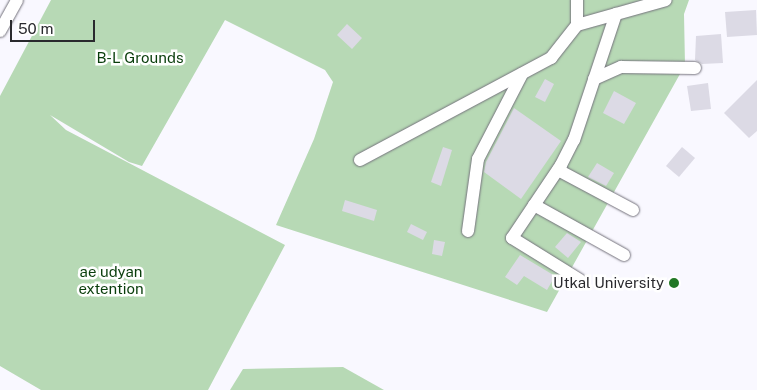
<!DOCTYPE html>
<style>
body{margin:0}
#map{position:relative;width:757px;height:390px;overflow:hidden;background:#f9f8ff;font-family:"Public Sans",sans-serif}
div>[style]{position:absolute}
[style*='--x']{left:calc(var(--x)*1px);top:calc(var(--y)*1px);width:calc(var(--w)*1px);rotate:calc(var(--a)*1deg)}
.green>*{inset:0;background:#b7d9b5}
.building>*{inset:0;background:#dcdae5}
.roads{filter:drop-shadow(0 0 1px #74727c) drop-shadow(0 0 1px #74727c)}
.street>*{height:12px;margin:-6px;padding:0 6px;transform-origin:6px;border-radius:6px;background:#fff}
.dots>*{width:14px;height:14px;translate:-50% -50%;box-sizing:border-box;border:2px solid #fff;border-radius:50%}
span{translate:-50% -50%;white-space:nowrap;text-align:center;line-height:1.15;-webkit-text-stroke:5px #fff;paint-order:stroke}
.park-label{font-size:15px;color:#093d0b}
.poi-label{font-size:15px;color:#2a2a2e}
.right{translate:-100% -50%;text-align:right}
.scale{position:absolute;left:10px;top:20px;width:85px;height:22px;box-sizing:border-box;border:2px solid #2a2a2e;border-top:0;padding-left:6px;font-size:15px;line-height:18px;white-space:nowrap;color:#2a2a2e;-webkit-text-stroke:4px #fff;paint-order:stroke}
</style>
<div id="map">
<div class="green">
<i style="clip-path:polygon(51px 0,689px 0,684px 14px,685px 65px,547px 312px,276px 225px,314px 139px,333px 82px,325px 70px,225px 20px,142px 166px,129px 162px,50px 115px,66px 130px,285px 245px,208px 390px,41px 390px,0 366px,0 96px)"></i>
<i style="clip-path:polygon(343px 367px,384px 390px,230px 390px,243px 369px)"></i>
</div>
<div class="building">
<i style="clip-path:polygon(756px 10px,757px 35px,727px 37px,725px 12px)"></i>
<i style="clip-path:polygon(347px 24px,362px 38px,352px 49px,337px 35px)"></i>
<i style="clip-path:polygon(721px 34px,723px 63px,702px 64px,695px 60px,696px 36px)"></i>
<i style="clip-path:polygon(545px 79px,554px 84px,545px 102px,535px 97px)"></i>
<i style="clip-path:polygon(757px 80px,757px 131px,749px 138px,724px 113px)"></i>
<i style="clip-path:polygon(708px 83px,711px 109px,691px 111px,687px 86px)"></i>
<i style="clip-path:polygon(614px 91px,636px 103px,624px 124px,603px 113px)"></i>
<i style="clip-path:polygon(514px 108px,561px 141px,521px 199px,484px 172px,486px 162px)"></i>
<i style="clip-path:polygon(443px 147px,452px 150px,441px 186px,431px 182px)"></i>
<i style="clip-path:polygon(682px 147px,695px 158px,679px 177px,666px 166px)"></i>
<i style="clip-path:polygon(597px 163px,614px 173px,606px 186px,588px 177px)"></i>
<i style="clip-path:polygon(345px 200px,377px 210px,374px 221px,342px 211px)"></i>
<i style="clip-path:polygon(411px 224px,427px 232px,423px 240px,407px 232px)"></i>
<i style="clip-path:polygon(567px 233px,581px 242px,568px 258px,555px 247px)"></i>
<i style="clip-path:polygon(434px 240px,445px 242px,442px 256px,432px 254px)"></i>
<i style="clip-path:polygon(520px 255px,555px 276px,547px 290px,524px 276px,517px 285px,505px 277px)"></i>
</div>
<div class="roads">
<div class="street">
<i style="--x:577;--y:0;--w:25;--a:90"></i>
<i style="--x:577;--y:25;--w:92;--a:-15.7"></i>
<i style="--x:0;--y:31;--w:35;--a:-61"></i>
<i style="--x:594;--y:79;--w:30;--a:-24"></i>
<i style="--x:621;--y:67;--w:74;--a:0.8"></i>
<i style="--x:360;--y:160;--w:217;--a:-28.1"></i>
<i style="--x:551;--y:58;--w:42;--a:-51.8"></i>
<i style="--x:558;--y:170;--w:85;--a:28.1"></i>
<i style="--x:534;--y:205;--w:103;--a:29.1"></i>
<i style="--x:468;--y:231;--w:73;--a:-82.1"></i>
<i style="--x:478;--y:159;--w:96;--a:-62.6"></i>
<i style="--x:580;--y:280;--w:80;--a:-148.3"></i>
<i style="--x:512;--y:238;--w:88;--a:-56.1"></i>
<i style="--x:561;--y:165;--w:28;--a:-63"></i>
<i style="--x:574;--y:140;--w:133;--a:-71.6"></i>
</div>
</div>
<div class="dots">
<i style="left:674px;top:283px;background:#227825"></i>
</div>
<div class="park-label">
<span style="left:140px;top:58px">B-L Grounds</span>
<span style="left:111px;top:280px">ae udyan<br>extention</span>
</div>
<div class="poi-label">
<span class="right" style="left:664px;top:283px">Utkal University</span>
</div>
<div class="scale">50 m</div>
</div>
